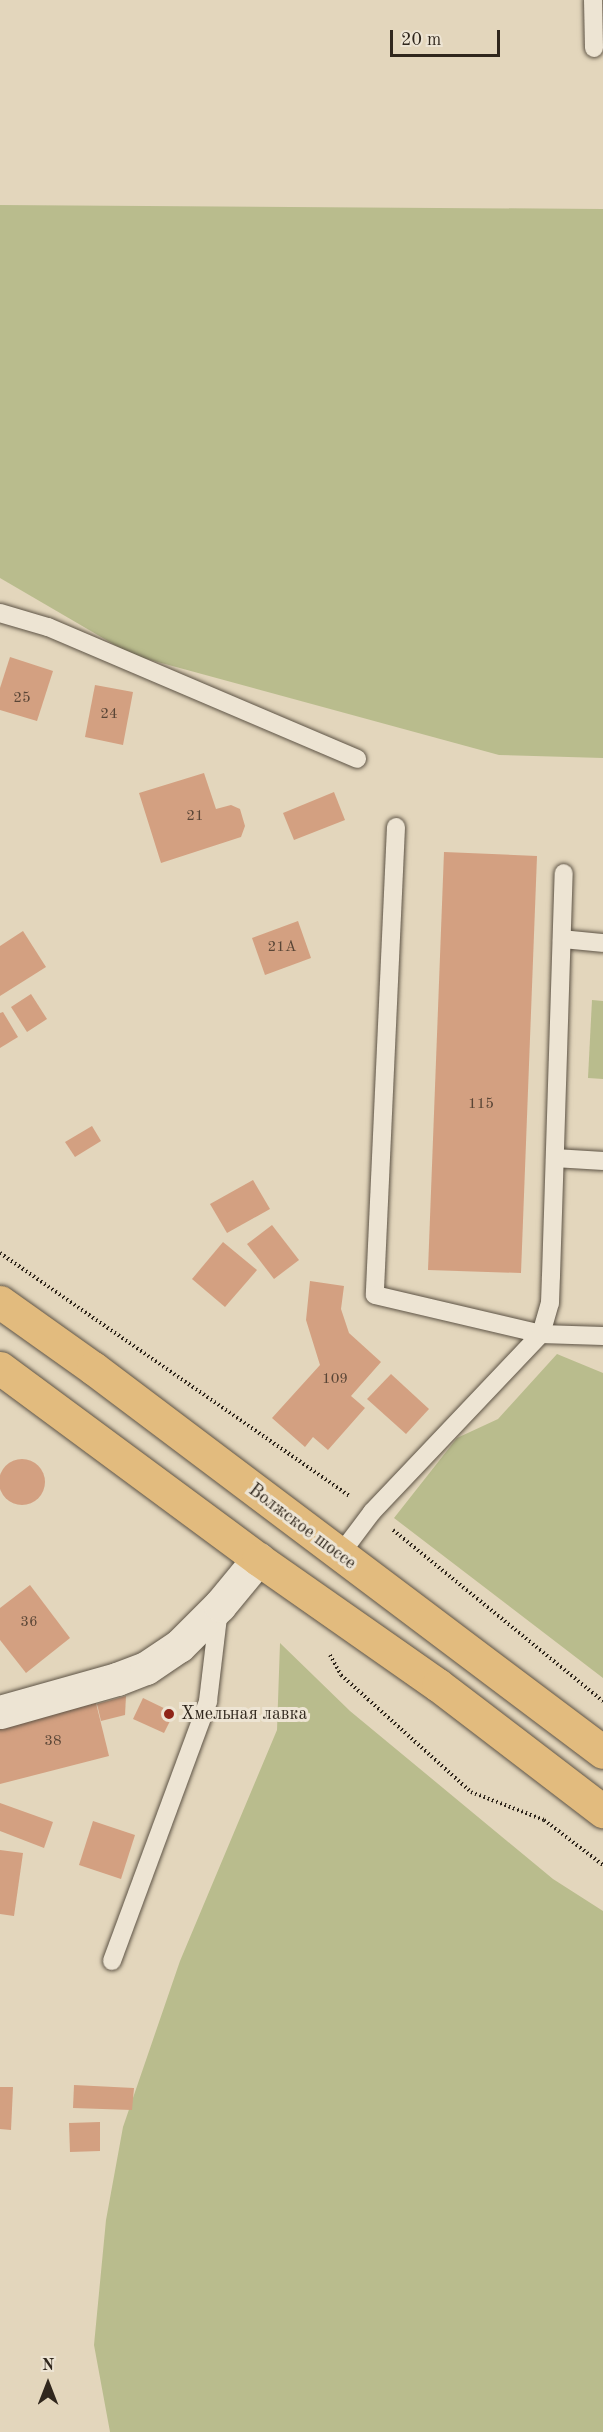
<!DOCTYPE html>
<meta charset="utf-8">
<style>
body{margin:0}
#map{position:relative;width:603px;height:2432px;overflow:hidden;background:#e3d6bc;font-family:"Old Standard TT",serif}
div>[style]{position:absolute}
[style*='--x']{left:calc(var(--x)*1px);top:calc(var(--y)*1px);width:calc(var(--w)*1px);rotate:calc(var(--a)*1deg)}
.green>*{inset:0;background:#b9bc8d}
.building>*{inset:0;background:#d3a081}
.round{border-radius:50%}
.path>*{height:4px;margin-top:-2px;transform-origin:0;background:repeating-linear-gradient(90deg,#30271d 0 1.5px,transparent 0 4.5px)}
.roads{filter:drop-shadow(0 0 2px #5d5345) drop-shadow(0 0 2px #5d5345)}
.service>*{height:18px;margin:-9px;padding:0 9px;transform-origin:9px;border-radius:9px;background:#ede4d3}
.minor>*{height:33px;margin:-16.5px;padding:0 16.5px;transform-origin:16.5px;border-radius:16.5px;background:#ede4d3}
.primary>*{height:33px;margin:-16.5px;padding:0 16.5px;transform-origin:16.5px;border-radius:16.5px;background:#e2bb7e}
.dots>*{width:16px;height:16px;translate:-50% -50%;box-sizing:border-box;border:3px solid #ede4d3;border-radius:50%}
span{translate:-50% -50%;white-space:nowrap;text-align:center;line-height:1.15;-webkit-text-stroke:6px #ede4d3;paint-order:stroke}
.number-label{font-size:15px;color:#594536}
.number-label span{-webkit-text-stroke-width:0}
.street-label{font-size:18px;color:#30271d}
.poi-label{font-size:18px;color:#30271d}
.left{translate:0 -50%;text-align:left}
.north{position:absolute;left:18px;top:2354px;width:60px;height:60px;-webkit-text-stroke:4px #ede4d3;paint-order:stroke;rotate:0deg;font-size:16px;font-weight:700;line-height:24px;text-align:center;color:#30271d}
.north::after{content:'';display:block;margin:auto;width:21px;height:27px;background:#30271d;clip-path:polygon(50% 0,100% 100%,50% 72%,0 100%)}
.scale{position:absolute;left:390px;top:30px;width:110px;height:27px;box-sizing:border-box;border:3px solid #30271d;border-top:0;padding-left:8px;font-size:18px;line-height:21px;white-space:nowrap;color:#30271d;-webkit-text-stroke:4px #ede4d3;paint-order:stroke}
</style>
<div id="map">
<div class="green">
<i style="clip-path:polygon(0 205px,603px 209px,603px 758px,499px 755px,132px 655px,0 578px)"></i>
<i style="clip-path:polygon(592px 1000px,603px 1001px,603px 1079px,588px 1078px)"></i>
<i style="clip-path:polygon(557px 1354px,603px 1373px,603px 1678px,394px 1518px,457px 1438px,498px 1419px)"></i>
<i style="clip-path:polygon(280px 1643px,350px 1711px,553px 1879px,603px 1911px,603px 2432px,110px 2432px,94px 2345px,106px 2220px,123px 2127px,180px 1961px,277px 1730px)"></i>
</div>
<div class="building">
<i style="clip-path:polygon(10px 657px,53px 671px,37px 721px,0 710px,0 688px)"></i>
<i style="clip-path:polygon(95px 685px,133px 692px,123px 745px,85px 737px)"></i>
<i style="clip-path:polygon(204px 773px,216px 809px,231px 805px,240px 809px,245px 826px,241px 837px,161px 863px,139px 793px)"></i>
<i style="clip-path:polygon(334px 792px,345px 820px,294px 840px,283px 813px)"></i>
<i style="clip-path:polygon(444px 852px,537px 856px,521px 1273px,428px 1270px)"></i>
<i style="clip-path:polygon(298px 921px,311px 958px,265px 975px,252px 938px)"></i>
<i style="clip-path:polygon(23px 931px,46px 967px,0 996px,0 946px)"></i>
<i style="clip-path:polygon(31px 994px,47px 1019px,27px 1032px,11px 1007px)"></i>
<i style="clip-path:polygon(3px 1012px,18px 1037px,0 1048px,0 1013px)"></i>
<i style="clip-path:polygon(92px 1126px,101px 1141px,75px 1157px,65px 1142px)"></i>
<i style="clip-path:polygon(253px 1180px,270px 1209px,227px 1233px,210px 1204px)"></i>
<i style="clip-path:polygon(272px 1225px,299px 1260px,274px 1279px,247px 1244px)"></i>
<i style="clip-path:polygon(223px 1242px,257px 1270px,225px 1307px,192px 1279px)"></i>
<i style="clip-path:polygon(310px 1281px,344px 1286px,341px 1309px,349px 1333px,381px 1362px,351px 1396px,365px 1408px,328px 1450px,313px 1437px,305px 1447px,272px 1418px,320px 1365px,306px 1320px)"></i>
<i style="clip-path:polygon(391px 1374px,429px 1409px,406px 1434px,367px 1399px)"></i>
<i class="round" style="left:-1px;top:1459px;width:46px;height:46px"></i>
<i style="clip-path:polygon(30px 1585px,70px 1638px,26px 1673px,0 1640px,0 1608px)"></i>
<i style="clip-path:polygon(126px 1696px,125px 1715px,101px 1721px,97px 1704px)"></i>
<i style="clip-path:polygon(143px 1698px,174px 1713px,164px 1733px,133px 1719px)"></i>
<i style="clip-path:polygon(96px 1703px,109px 1756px,0 1784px,0 1728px)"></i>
<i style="clip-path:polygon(0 1803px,53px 1822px,44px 1848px,0 1831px)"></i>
<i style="clip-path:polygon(93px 1821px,135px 1835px,121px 1879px,79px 1865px)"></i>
<i style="clip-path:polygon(0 1850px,23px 1853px,14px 1916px,0 1914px)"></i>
<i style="clip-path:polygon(74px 2085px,134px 2088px,132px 2110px,73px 2108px)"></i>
<i style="clip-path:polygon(0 2087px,13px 2087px,11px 2130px,0 2129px)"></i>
<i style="clip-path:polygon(100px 2122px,100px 2151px,70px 2152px,69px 2123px)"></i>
</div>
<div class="path">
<i style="--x:0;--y:1253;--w:425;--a:34.8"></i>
<i style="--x:393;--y:1530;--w:271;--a:39.2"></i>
<i style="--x:330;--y:1655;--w:23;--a:61"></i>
<i style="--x:341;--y:1675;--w:175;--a:42"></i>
<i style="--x:471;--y:1792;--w:78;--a:21"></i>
<i style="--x:544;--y:1820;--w:74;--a:37.3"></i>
</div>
<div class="roads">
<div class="service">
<i style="--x:593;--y:0;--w:48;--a:88.8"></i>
<i style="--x:0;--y:613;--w:50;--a:16.3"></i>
<i style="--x:48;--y:627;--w:336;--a:23.1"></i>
<i style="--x:396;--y:827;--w:468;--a:92.6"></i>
<i style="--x:375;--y:1295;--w:171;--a:13.2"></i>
<i style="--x:541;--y:1334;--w:62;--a:1.8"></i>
<i style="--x:562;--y:939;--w:41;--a:5.6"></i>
<i style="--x:555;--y:1158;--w:48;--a:3.6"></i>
<i style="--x:339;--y:1556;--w:55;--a:-53.1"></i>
<i style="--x:372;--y:1512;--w:245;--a:-46.5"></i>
<i style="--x:541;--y:1334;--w:32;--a:-74"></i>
<i style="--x:550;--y:1303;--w:27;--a:-88"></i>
<i style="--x:551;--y:1276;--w:403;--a:-88.2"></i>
<i style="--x:112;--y:1961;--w:277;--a:-69.7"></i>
<i style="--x:208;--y:1701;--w:93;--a:-83.2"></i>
</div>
<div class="minor">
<i style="--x:0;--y:1712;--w:122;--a:-15.8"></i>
<i style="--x:117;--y:1679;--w:31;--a:-21"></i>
<i style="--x:146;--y:1668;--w:40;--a:-34"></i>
<i style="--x:179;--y:1646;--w:58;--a:-45"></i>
<i style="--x:220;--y:1605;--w:60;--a:-50.4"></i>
</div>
<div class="primary">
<i style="--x:0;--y:1302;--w:114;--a:35.4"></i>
<i style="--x:93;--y:1368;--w:638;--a:36.98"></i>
<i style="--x:0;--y:1368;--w:321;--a:36.5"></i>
<i style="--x:258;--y:1559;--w:220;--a:35"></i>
<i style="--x:438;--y:1685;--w:208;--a:37.4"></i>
</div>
</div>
<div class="dots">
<i style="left:169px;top:1714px;background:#8f2418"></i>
</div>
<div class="number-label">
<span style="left:22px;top:699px">25</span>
<span style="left:109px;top:715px">24</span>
<span style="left:195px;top:817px">21</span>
<span style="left:282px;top:948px">21А</span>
<span style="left:481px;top:1105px">115</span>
<span style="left:335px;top:1380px">109</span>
<span style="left:29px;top:1623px">36</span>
<span style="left:53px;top:1742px">38</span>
</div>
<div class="street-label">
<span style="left:302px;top:1527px;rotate:37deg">Волжское шоссе</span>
</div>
<div class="poi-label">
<span class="left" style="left:181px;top:1714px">Хмельная лавка</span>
</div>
<div class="north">N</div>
<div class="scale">20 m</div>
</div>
